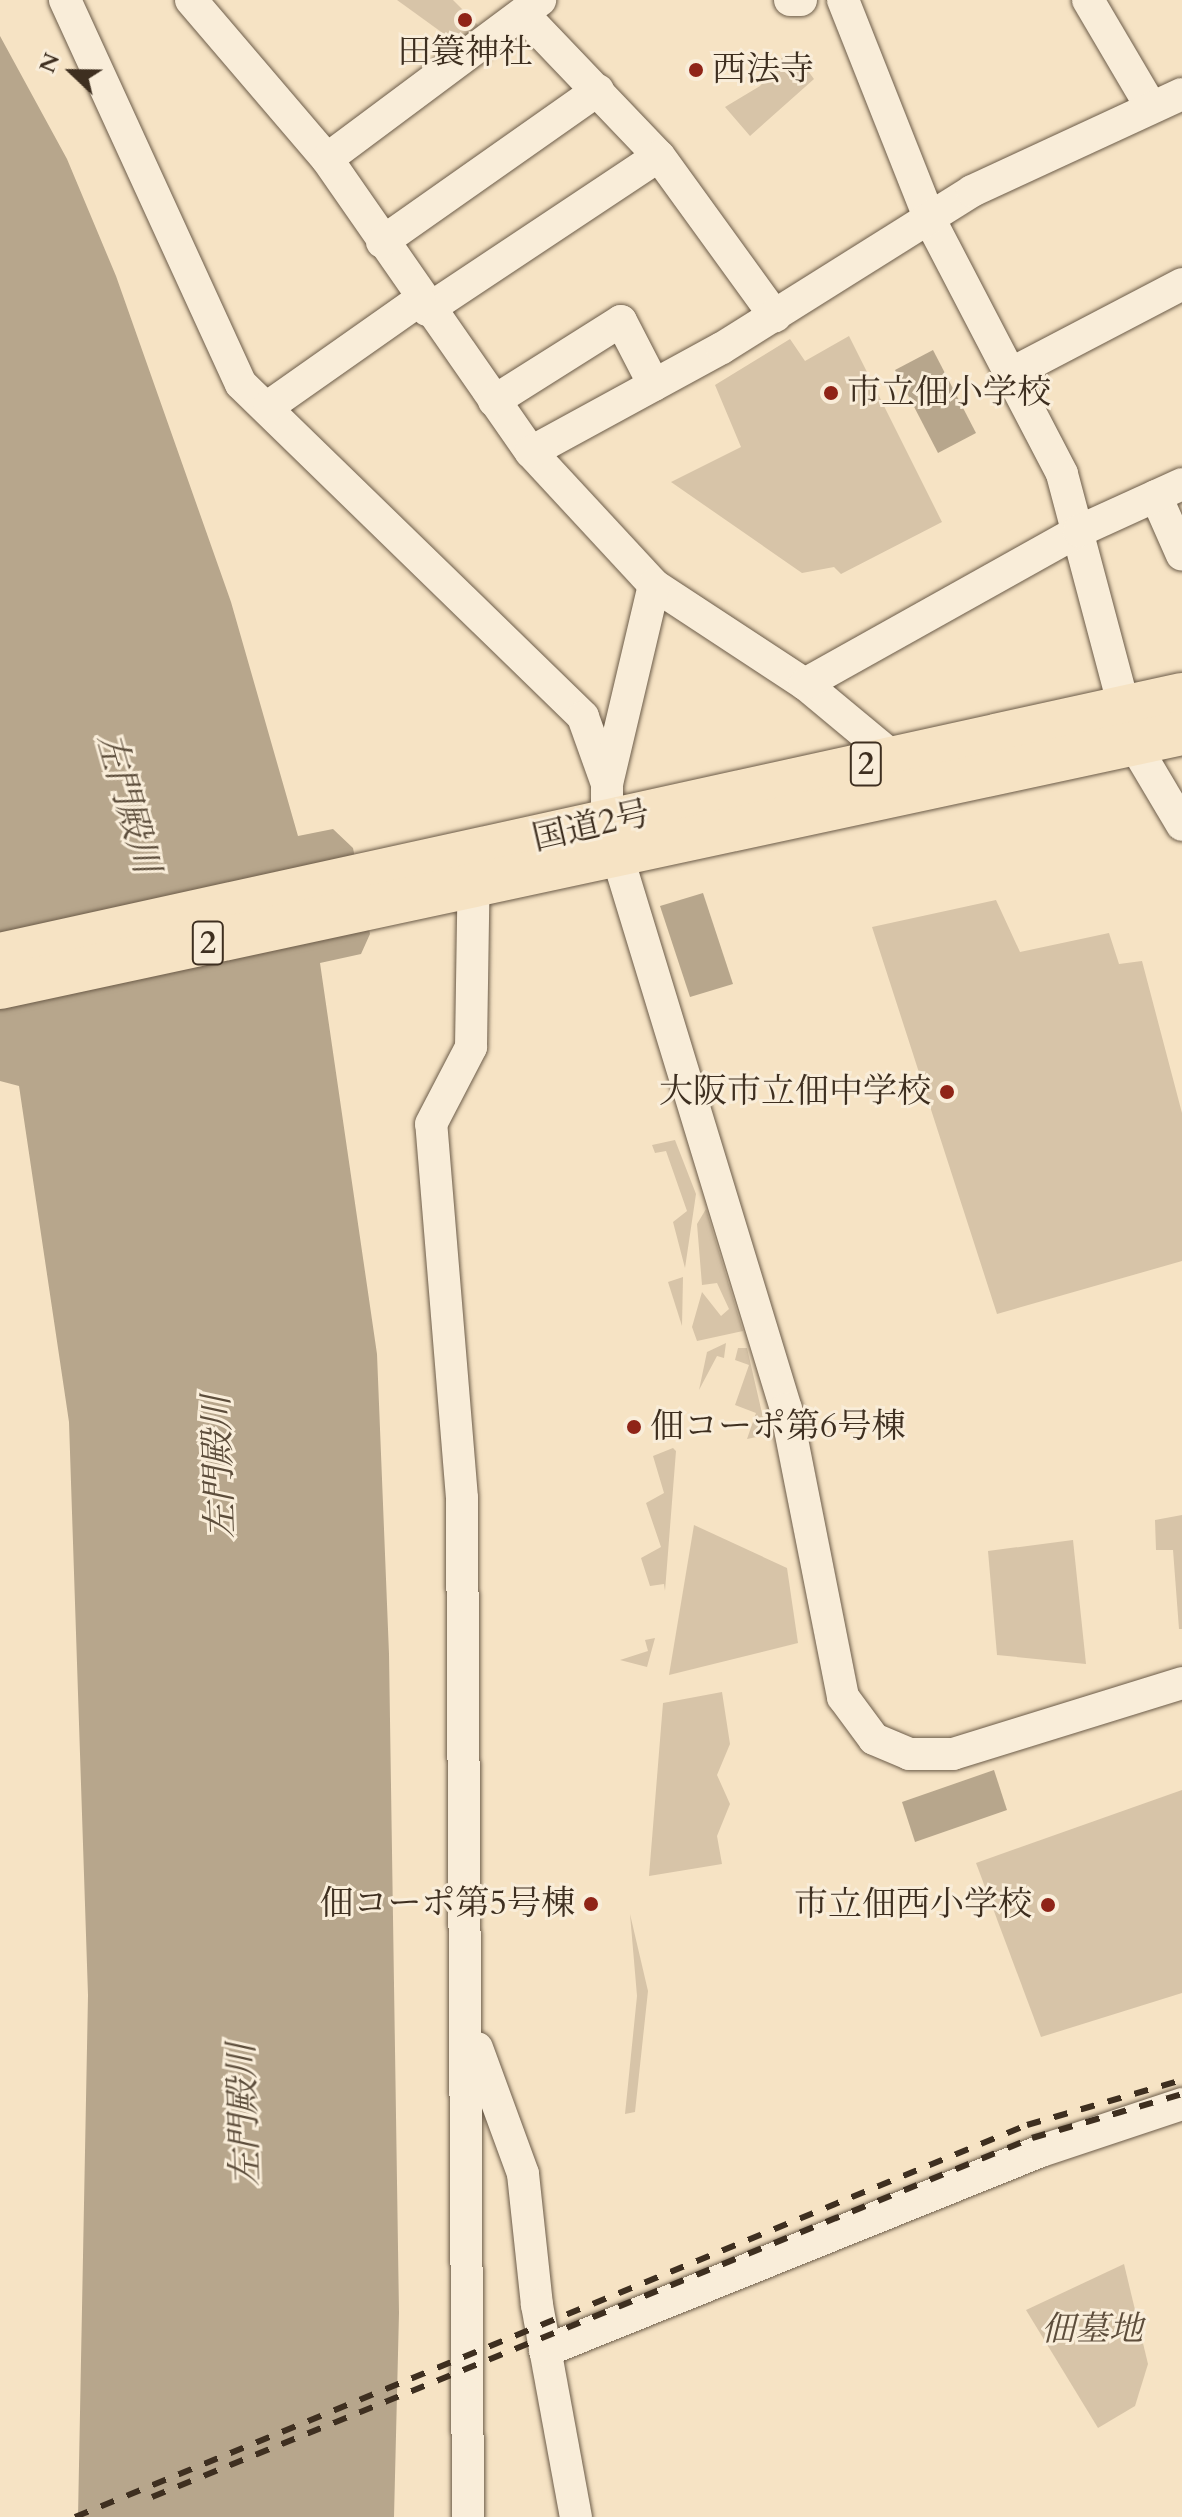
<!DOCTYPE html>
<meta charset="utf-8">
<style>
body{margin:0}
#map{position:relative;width:1182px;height:2517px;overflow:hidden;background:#f6e3c4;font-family:Cardo,"Noto Serif JP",serif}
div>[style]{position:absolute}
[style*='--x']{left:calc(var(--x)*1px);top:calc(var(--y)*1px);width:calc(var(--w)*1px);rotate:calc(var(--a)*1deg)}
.green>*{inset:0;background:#d7c4a8}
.water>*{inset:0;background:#b7a68c}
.roads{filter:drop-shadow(0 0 2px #6c5c49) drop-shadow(0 0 2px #6c5c49)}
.minor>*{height:32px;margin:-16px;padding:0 16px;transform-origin:16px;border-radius:16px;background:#f9edd9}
.highway>*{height:44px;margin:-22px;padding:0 22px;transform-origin:22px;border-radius:22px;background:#f6e3c4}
.rail>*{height:6px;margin-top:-3px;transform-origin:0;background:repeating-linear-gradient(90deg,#3e2f20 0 14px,transparent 0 28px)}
.dots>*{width:22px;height:22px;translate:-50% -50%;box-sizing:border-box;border:4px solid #f9edd9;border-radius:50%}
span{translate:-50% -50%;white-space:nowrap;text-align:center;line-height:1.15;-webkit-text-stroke:6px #f9edd9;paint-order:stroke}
.shield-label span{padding:2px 6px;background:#f9edd9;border:2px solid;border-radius:6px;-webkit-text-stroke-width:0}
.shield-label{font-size:32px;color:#3e2f20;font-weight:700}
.poi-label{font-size:34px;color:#3e2f20}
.left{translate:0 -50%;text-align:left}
.right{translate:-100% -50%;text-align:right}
.street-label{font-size:34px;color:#3e2f20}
.park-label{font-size:34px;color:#5d4d3b;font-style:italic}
.water-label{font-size:36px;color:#5c4d3b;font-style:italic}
.north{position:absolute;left:32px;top:32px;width:80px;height:80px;-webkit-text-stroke:6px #f9edd9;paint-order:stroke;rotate:292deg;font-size:22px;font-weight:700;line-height:32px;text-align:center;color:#3e2f20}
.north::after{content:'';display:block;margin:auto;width:28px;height:36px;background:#3e2f20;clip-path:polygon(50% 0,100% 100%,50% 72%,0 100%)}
</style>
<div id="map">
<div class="green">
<i style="clip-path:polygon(397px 0,453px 0,483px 30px,462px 47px)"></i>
<i style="clip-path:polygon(785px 54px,797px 56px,814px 79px,750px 136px,725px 107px,760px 86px)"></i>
<i style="clip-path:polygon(849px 336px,942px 522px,841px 574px,834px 567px,802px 573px,671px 482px,741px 447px,715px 385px,790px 339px,805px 361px)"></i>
<i style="clip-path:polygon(996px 900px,1020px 952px,1109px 933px,1119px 964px,1142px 961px,1182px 1113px,1182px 1261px,997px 1314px,872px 927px)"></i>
<i style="clip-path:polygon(675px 1140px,696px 1194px,685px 1268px,673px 1222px,687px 1211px,666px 1151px,655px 1153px,652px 1145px)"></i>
<i style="clip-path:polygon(706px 1209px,743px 1331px,697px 1341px,692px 1327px,702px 1292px,721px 1316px,729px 1309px,717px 1283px,702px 1285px,697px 1224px)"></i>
<i style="clip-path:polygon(683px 1277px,682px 1326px,668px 1282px)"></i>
<i style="clip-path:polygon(726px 1343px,724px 1358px,717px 1356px,699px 1390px,707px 1352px)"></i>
<i style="clip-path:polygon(738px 1348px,747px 1348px,767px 1435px,747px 1439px,756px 1413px,735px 1405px,749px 1365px,735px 1360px)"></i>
<i style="clip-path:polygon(673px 1448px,676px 1451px,665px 1591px,664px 1584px,650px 1586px,641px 1558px,661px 1547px,646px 1503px,664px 1493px,653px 1456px)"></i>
<i style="clip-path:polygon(1182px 1515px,1182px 1629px,1179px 1629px,1173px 1550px,1156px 1550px,1155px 1520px)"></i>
<i style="clip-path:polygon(694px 1525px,787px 1568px,798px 1643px,669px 1675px)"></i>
<i style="clip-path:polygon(1073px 1540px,1086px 1664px,997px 1655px,988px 1551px)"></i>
<i style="clip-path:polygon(655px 1638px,647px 1667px,620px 1660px,648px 1651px,645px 1640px)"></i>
<i style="clip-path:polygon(722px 1692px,730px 1744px,717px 1775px,730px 1804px,717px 1836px,722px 1864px,649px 1876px,663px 1703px)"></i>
<i style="clip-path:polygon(1182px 1790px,1182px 1993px,1041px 2037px,976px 1863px)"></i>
<i style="clip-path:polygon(630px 1914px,648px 1991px,635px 2112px,625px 2114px,637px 1996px)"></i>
<i style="clip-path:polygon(1124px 2264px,1148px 2364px,1135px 2406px,1098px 2428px,1026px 2310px)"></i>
</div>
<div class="water">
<i style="clip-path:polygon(0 36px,67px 159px,116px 276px,231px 602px,298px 836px,333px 829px,353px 848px,370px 934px,361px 954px,320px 963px,377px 1354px,389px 1654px,399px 2313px,394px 2517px,78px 2517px,88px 1995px,69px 1422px,19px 1086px,0 1081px)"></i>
<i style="clip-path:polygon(933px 350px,976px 433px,938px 453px,895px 370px)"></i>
<i style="clip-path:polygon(703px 893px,733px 984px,690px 997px,660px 906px)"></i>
<i style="clip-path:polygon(994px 1770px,1007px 1810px,915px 1842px,902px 1802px)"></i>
</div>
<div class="roads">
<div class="minor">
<i style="--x:65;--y:0;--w:422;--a:65.4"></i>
<i style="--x:241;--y:384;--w:477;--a:44.2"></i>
<i style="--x:583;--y:717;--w:71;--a:70.3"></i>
<i style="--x:191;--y:0;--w:209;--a:49.5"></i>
<i style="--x:327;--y:159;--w:357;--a:55.2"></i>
<i style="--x:531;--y:452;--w:181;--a:47.2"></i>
<i style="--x:654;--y:585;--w:181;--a:33.3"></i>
<i style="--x:805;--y:684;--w:116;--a:39.7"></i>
<i style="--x:790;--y:0;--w:11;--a:0"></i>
<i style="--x:843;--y:0;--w:237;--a:68.4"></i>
<i style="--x:930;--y:220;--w:286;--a:62.5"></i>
<i style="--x:1062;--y:474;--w:279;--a:75.1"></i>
<i style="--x:1134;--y:744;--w:94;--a:59.3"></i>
<i style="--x:1088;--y:0;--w:124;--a:59.5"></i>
<i style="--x:525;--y:16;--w:194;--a:46.3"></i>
<i style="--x:659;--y:156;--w:198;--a:54.1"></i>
<i style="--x:327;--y:159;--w:266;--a:-36.7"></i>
<i style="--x:382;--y:242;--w:264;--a:-35.1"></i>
<i style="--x:427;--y:310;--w:278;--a:-33.6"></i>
<i style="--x:1014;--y:372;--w:190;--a:-27.6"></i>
<i style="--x:494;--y:401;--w:150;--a:-32.2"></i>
<i style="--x:621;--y:321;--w:72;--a:62.7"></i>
<i style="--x:269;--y:406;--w:184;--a:-35.1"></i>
<i style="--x:531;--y:452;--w:217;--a:-28.6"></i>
<i style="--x:722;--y:348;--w:295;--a:-32.1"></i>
<i style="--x:972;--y:191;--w:231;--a:-24.8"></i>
<i style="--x:1156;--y:496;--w:64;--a:66.2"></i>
<i style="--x:654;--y:585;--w:204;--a:103.3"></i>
<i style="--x:607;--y:784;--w:38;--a:90"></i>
<i style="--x:607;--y:822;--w:614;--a:73.04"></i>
<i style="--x:786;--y:1409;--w:294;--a:78.8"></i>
<i style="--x:843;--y:1697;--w:52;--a:53.6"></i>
<i style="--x:874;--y:1739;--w:38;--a:23"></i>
<i style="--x:909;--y:1754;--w:44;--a:0"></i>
<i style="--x:953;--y:1754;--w:240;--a:-17.2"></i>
<i style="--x:805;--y:684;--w:314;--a:-29.2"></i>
<i style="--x:1079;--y:531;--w:113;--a:-24.5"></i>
<i style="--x:477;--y:2048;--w:134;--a:69.9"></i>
<i style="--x:523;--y:2174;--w:132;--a:83.9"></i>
<i style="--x:537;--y:2305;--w:216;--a:79.6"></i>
<i style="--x:545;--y:2351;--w:535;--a:-21.96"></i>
<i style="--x:1041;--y:2151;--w:149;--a:-18.4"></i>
<i style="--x:468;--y:2517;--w:1019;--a:-90.34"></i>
<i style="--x:462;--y:1498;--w:375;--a:-94.7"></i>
<i style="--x:431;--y:1124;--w:87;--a:-62.5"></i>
<i style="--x:471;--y:1047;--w:183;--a:-89.1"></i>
</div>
<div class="highway">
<i style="--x:0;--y:955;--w:1210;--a:-12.41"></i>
<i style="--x:0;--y:987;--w:1209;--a:-12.13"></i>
</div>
</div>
<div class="rail">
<i style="--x:152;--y:2497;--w:950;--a:-22.19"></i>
<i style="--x:1032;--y:2138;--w:156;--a:-16.3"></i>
<i style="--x:75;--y:2517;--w:1030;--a:-22.38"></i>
<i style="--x:1027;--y:2125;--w:161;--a:-16.2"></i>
</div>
<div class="dots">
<i style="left:465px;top:20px;background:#8f2418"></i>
<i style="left:696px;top:70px;background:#8f2418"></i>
<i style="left:831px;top:393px;background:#8f2418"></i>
<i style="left:947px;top:1092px;background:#8f2418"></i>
<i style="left:634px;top:1427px;background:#8f2418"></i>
<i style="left:591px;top:1904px;background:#8f2418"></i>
<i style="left:1048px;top:1905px;background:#8f2418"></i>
</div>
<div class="shield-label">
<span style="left:866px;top:764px">2</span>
<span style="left:208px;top:943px">2</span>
</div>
<div class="poi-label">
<span style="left:465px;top:53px">田簑神社</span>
<span class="left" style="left:712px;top:70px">西法寺</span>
<span class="left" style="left:847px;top:393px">市立佃小学校</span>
<span class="right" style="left:931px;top:1092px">大阪市立佃中学校</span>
<span class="left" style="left:650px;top:1427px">佃コーポ第6号棟</span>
<span class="right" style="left:575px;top:1904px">佃コーポ第5号棟</span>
<span class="right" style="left:1032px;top:1905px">市立佃西小学校</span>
</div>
<div class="street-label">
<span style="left:591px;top:826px;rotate:-13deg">国道2号</span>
</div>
<div class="park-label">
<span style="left:1092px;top:2330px">佃墓地</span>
</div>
<div class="water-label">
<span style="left:128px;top:803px;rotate:74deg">左門殿川</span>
<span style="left:219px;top:1467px;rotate:-92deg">左門殿川</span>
<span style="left:244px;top:2115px;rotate:-92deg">左門殿川</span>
</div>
<div class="north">N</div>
</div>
